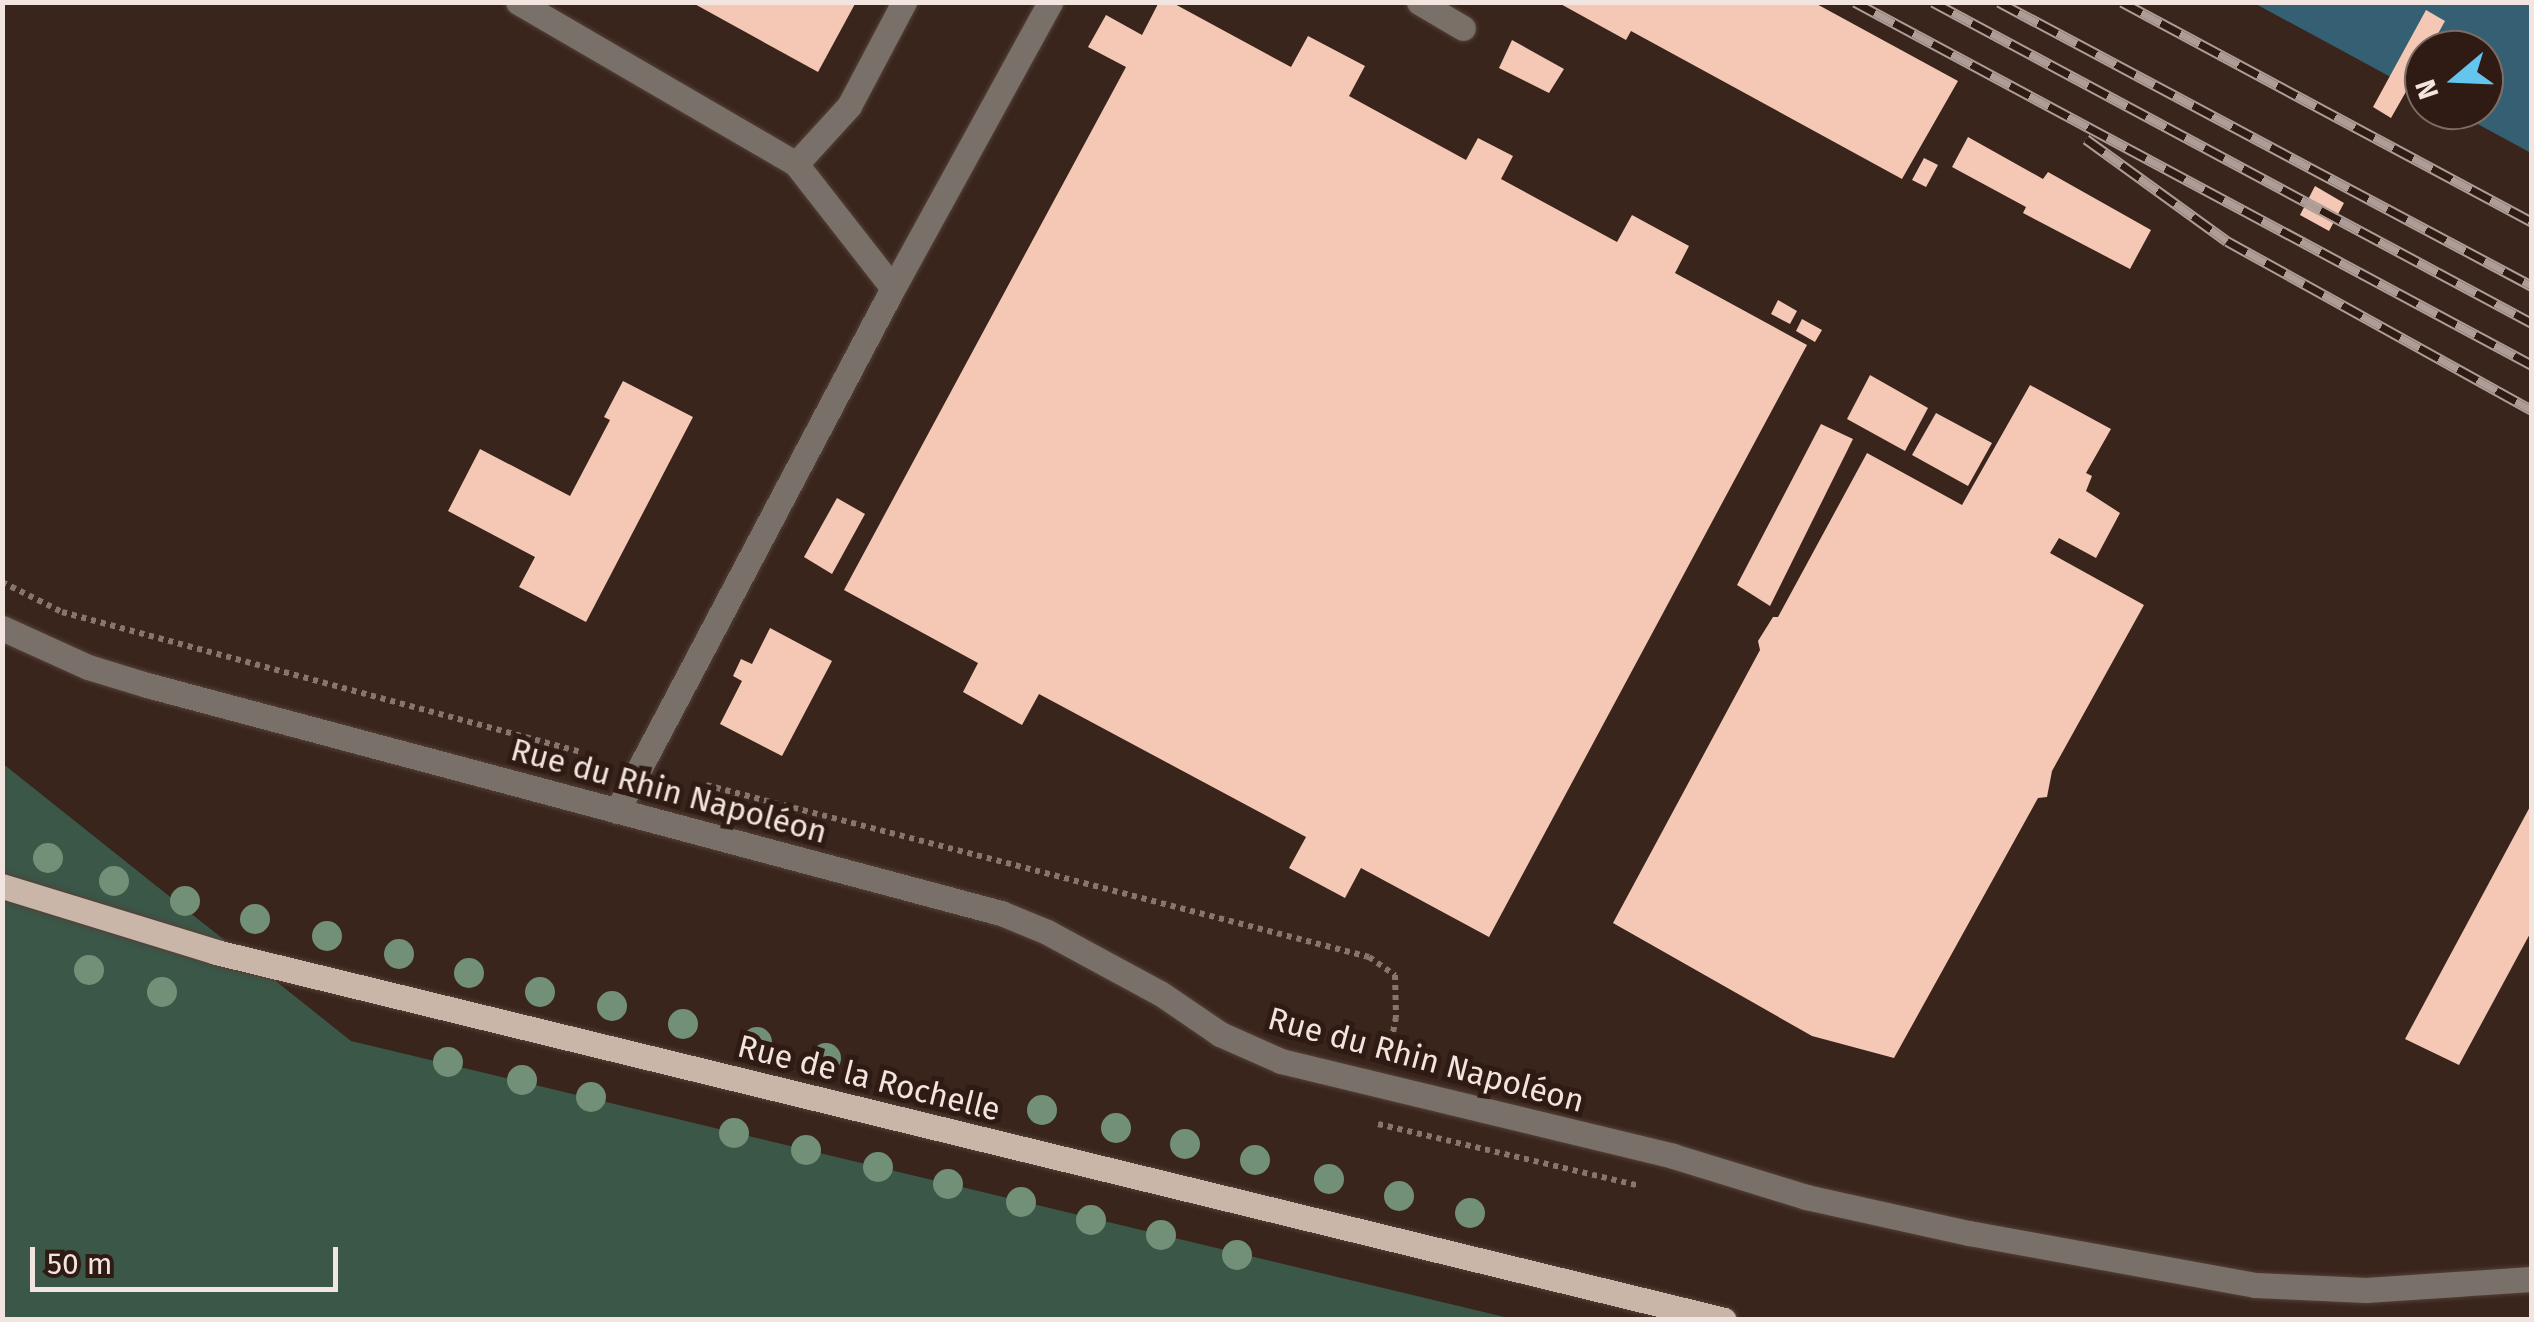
<!DOCTYPE html>
<meta charset="utf-8">
<style>
body{margin:0}
#map{position:relative;width:2534px;height:1322px;overflow:hidden;background:#39251c;font-family:"Fira Sans",sans-serif}
div>[style]{position:absolute}
[style*='--x']{left:calc(var(--x)*1px);top:calc(var(--y)*1px);width:calc(var(--w)*1px);rotate:calc(var(--a)*1deg)}
.green>*{inset:0;background:#3a5748}
.water>*{inset:0;background:#356074}
.building>*{inset:0;background:#f4c8b4}
.path>*{height:6px;margin-top:-3px;transform-origin:0;background:repeating-linear-gradient(90deg,#87756e 0 5px,transparent 0 10px)}
.roads{filter:drop-shadow(0 0 2px #534037) drop-shadow(0 0 2px #534037)}
.minor>*{height:25px;margin:-12.5px;padding:0 12.5px;transform-origin:12.5px;border-radius:12.5px;background:#7a706a}
.major>*{height:25px;margin:-12.5px;padding:0 12.5px;transform-origin:12.5px;border-radius:12.5px;background:#c9b6a8}
.rail>*{height:11px;margin-top:-5.5px;transform-origin:0;background:repeating-linear-gradient(90deg,#2f1b13 0 22px,#ad9d96 0 44px);box-sizing:border-box;border-block:2px solid #ad9d96}
.trees>*{width:30px;height:30px;margin:-15px;border-radius:50%;background:#729077}
span{translate:-50% -50%;white-space:nowrap;text-align:center;line-height:1.15;-webkit-text-stroke:10px #2f1b13;paint-order:stroke}
.street-label{font-size:32px;color:#f2e4de}
.frame{position:absolute;inset:0;border:5px solid #f2e4de;pointer-events:none}
.north{position:absolute;left:2404px;top:30px;width:100px;height:100px;box-sizing:border-box;background:#2f1b13;border:2px solid #7d6b64;border-radius:50%;rotate:251deg;font-size:28px;font-weight:700;line-height:40px;text-align:center;color:#f2e4de}
.north::after{content:'';display:block;margin:auto;width:35px;height:45px;background:#64c5ee;clip-path:polygon(50% 0,100% 100%,50% 72%,0 100%)}
.scale{position:absolute;left:30px;top:1247px;width:308px;height:45px;box-sizing:border-box;border:5px solid #f2e4de;border-top:0;padding-left:12px;font-size:30px;line-height:35px;white-space:nowrap;color:#f2e4de;-webkit-text-stroke:8px #2f1b13;paint-order:stroke}
</style>
<div id="map">
<div class="green">
<i style="clip-path:polygon(2px 763px,351px 1041px,1513px 1319px,3px 1319px)"></i>
</div>
<div class="water">
<i style="clip-path:polygon(2254px 3px,2531px 3px,2531px 153px,2452px 110px,2484px 110px,2484px 50px,2424px 50px,2424px 95px)"></i>
</div>
<div class="building">
<i style="clip-path:polygon(691px 2px,856px 2px,818px 72px)"></i>
<i style="clip-path:polygon(1159px 2px,1171px 2px,1291px 67px,1308px 36px,1365px 66px,1349px 96px,1466px 160px,1478px 138px,1513px 156px,1501px 179px,1617px 242px,1632px 215px,1689px 246px,1675px 273px,1807px 345px,1489px 937px,1361px 868px,1345px 898px,1289px 868px,1306px 837px,1039px 694px,1022px 725px,963px 692px,978px 663px,844px 590px,1126px 67px,1088px 47px,1106px 15px,1142px 35px)"></i>
<i style="clip-path:polygon(1557px 2px,1813px 2px,1958px 81px,1902px 179px,1631px 31px,1626px 40px)"></i>
<i style="clip-path:polygon(2426px 10px,2445px 21px,2429px 50px,2424px 50px,2424px 60px,2391px 118px,2373px 107px)"></i>
<i style="clip-path:polygon(1512px 40px,1564px 69px,1549px 93px,1499px 68px)"></i>
<i style="clip-path:polygon(1968px 137px,2043px 179px,2048px 172px,2151px 230px,2130px 269px,2023px 213px,2026px 207px,1952px 167px)"></i>
<i style="clip-path:polygon(1924px 158px,1938px 165px,1926px 187px,1912px 180px)"></i>
<i style="clip-path:polygon(2315px 186px,2344px 203px,2329px 231px,2300px 215px)"></i>
<i style="clip-path:polygon(1778px 300px,1797px 311px,1790px 324px,1771px 314px)"></i>
<i style="clip-path:polygon(1802px 319px,1822px 330px,1815px 342px,1796px 331px)"></i>
<i style="clip-path:polygon(1870px 375px,1928px 408px,1905px 451px,1847px 419px)"></i>
<i style="clip-path:polygon(623px 381px,693px 417px,586px 622px,519px 587px,535px 557px,448px 511px,480px 449px,570px 496px,610px 420px,604px 417px)"></i>
<i style="clip-path:polygon(2030px 385px,2111px 429px,2086px 473px,2092px 476px,2086px 491px,2120px 513px,2096px 558px,2059px 538px,2050px 553px,2144px 605px,2052px 771px,2047px 797px,2038px 798px,1894px 1058px,1812px 1036px,1613px 923px,1760px 650px,1758px 641px,1773px 617px,1778px 617px,1867px 453px,1962px 505px)"></i>
<i style="clip-path:polygon(1936px 413px,1992px 443px,1968px 486px,1912px 455px)"></i>
<i style="clip-path:polygon(1821px 424px,1853px 439px,1770px 606px,1737px 585px)"></i>
<i style="clip-path:polygon(837px 498px,865px 514px,832px 574px,804px 557px)"></i>
<i style="clip-path:polygon(770px 628px,832px 661px,782px 756px,720px 724px,742px 681px,733px 676px,741px 659px,752px 664px)"></i>
<i style="clip-path:polygon(2532px 803px,2532px 930px,2459px 1065px,2405px 1039px)"></i>
</div>
<div class="path">
<i style="--x:2;--y:582;--w:67;--a:26.6"></i>
<i style="--x:62;--y:612;--w:538;--a:15.1"></i>
<i style="--x:706;--y:785;--w:685;--a:14.54"></i>
<i style="--x:1369;--y:957;--w:32;--a:35"></i>
<i style="--x:1395;--y:975;--w:42;--a:88.6"></i>
<i style="--x:1396;--y:1017;--w:38;--a:101"></i>
<i style="--x:1378;--y:1124;--w:269;--a:13.3"></i>
</div>
<div class="roads">
<div class="minor">
<i style="--x:518;--y:2;--w:322;--a:30.2"></i>
<i style="--x:796;--y:164;--w:157;--a:52"></i>
<i style="--x:1419;--y:2;--w:51;--a:30.6"></i>
<i style="--x:796;--y:164;--w:79;--a:-47.6"></i>
<i style="--x:849;--y:106;--w:118;--a:-62.1"></i>
<i style="--x:2;--y:628;--w:94;--a:24.4"></i>
<i style="--x:88;--y:667;--w:62;--a:17"></i>
<i style="--x:147;--y:685;--w:884;--a:14.95"></i>
<i style="--x:1001;--y:913;--w:50;--a:22.4"></i>
<i style="--x:1047;--y:932;--w:128;--a:28.4"></i>
<i style="--x:1160;--y:993;--w:73;--a:34.3"></i>
<i style="--x:1220;--y:1034;--w:67;--a:23.9"></i>
<i style="--x:1281;--y:1061;--w:403;--a:13.6"></i>
<i style="--x:1673;--y:1156;--w:139;--a:17.1"></i>
<i style="--x:1806;--y:1197;--w:167;--a:12.5"></i>
<i style="--x:1969;--y:1233;--w:291;--a:10.3"></i>
<i style="--x:2255;--y:1285;--w:111;--a:2.6"></i>
<i style="--x:2366;--y:1290;--w:166;--a:-3.8"></i>
<i style="--x:617;--y:811;--w:591;--a:-62.18"></i>
<i style="--x:893;--y:288;--w:326;--a:-61.2"></i>
</div>
<div class="major">
<i style="--x:2;--y:886;--w:224;--a:17.1"></i>
<i style="--x:216;--y:952;--w:1552;--a:13.71"></i>
</div>
</div>
<div class="rail">
<i style="--x:1855;--y:2;--w:768;--a:28.2"></i>
<i style="--x:1933;--y:2;--w:680;--a:28.19"></i>
<i style="--x:1999;--y:2;--w:604;--a:28.05"></i>
<i style="--x:2122;--y:2;--w:465;--a:28.2"></i>
<i style="--x:2086;--y:139;--w:174;--a:35.9"></i>
<i style="--x:2227;--y:241;--w:349;--a:29"></i>
</div>
<div class="trees">
<i style="left:48px;top:858px"></i>
<i style="left:114px;top:881px"></i>
<i style="left:185px;top:901px"></i>
<i style="left:255px;top:919px"></i>
<i style="left:327px;top:936px"></i>
<i style="left:399px;top:954px"></i>
<i style="left:89px;top:970px"></i>
<i style="left:469px;top:973px"></i>
<i style="left:162px;top:992px"></i>
<i style="left:540px;top:992px"></i>
<i style="left:612px;top:1006px"></i>
<i style="left:683px;top:1024px"></i>
<i style="left:757px;top:1042px"></i>
<i style="left:826px;top:1058px"></i>
<i style="left:448px;top:1062px"></i>
<i style="left:522px;top:1080px"></i>
<i style="left:591px;top:1097px"></i>
<i style="left:1042px;top:1110px"></i>
<i style="left:1116px;top:1128px"></i>
<i style="left:734px;top:1133px"></i>
<i style="left:1185px;top:1144px"></i>
<i style="left:806px;top:1150px"></i>
<i style="left:1255px;top:1160px"></i>
<i style="left:878px;top:1167px"></i>
<i style="left:1329px;top:1179px"></i>
<i style="left:948px;top:1184px"></i>
<i style="left:1399px;top:1196px"></i>
<i style="left:1021px;top:1202px"></i>
<i style="left:1470px;top:1213px"></i>
<i style="left:1091px;top:1220px"></i>
<i style="left:1161px;top:1235px"></i>
<i style="left:1237px;top:1255px"></i>
</div>
<div class="street-label">
<span style="left:669px;top:791px;rotate:15deg">Rue du Rhin Napoléon</span>
<span style="left:1426px;top:1060px;rotate:15deg">Rue du Rhin Napoléon</span>
<span style="left:869px;top:1078px;rotate:14deg">Rue de la Rochelle</span>
</div>
<div class="frame"></div>
<div class="north">N</div>
<div class="scale">50 m</div>
</div>
